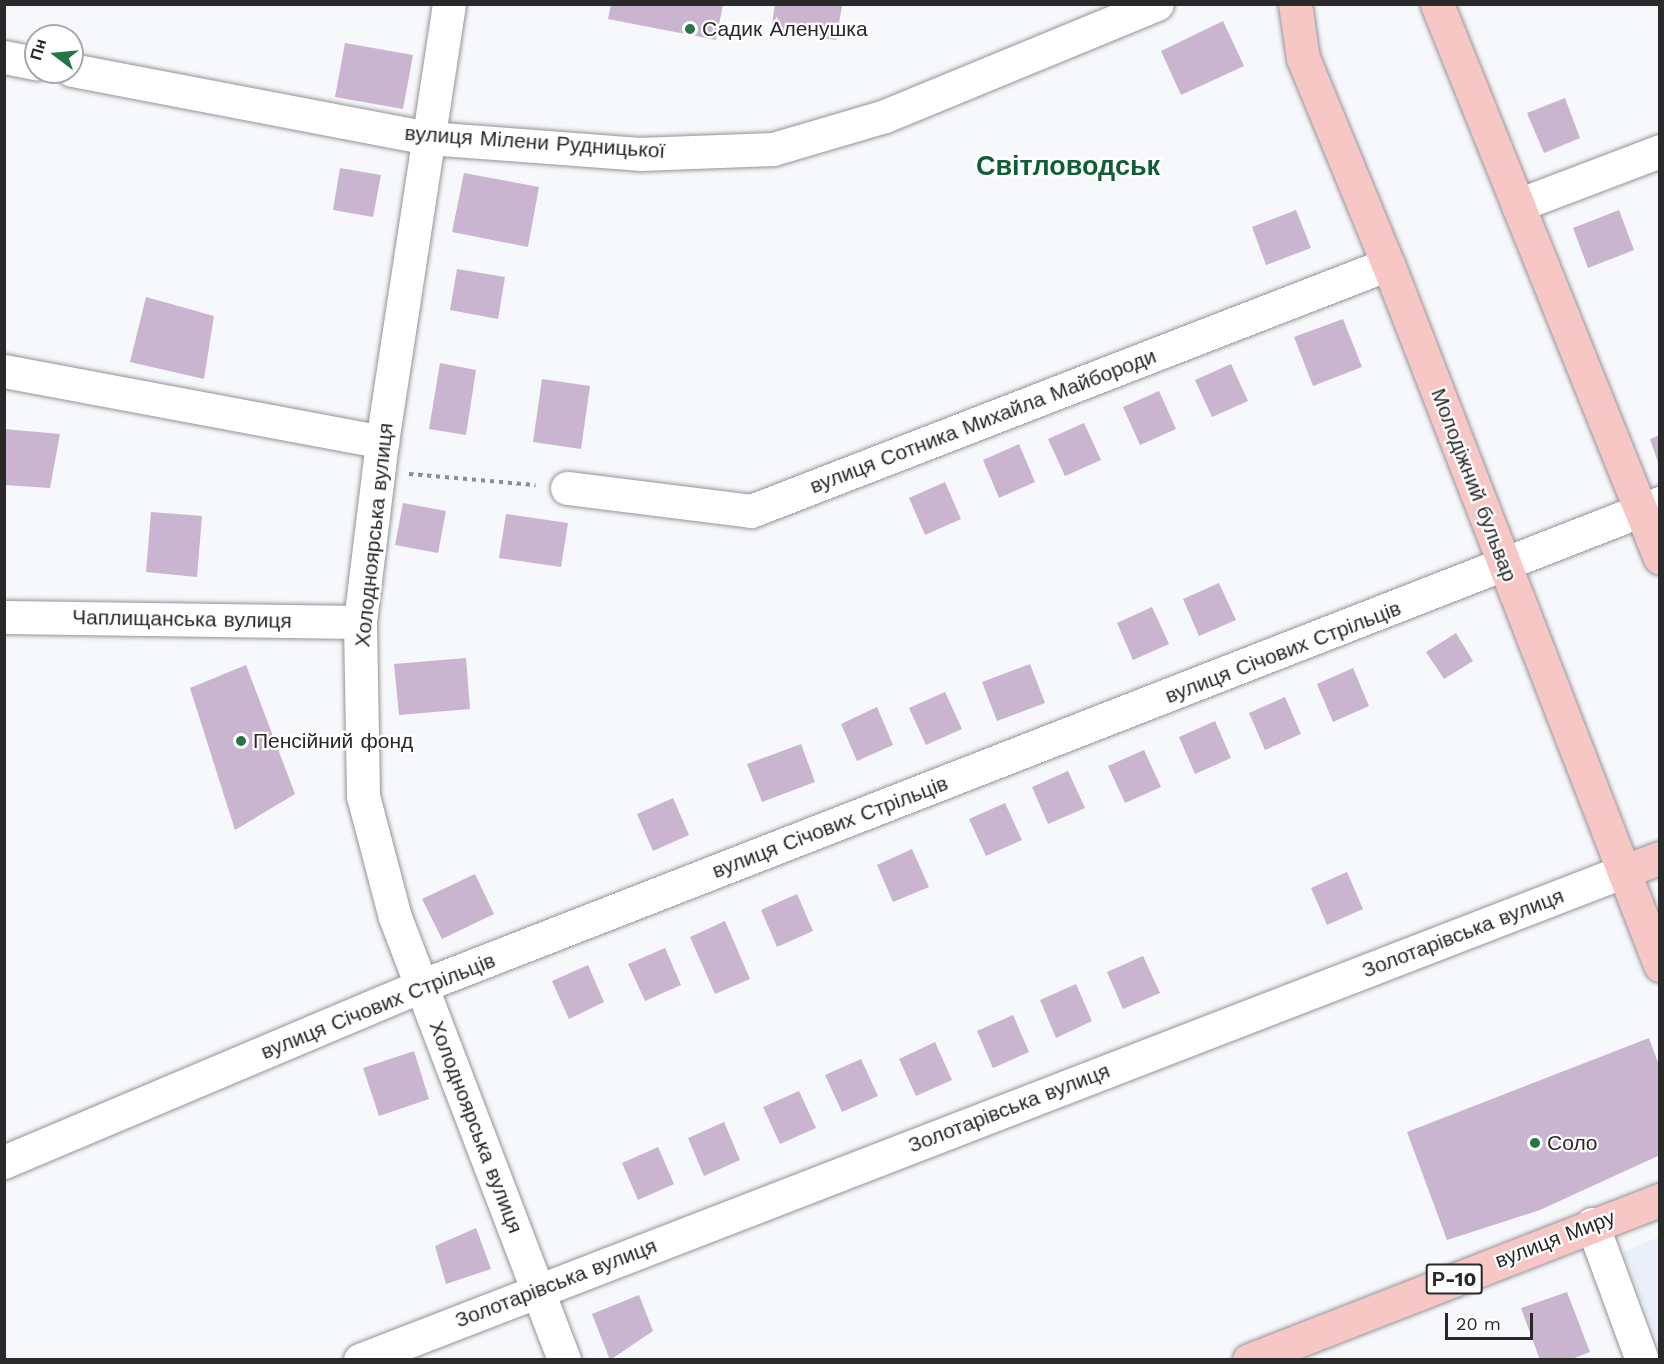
<!DOCTYPE html>
<meta charset="utf-8">
<style>
body{margin:0}
#map{position:relative;width:1664px;height:1364px;overflow:hidden;background:#f7f8fb;font-family:"Work Sans",sans-serif}
div>[style]{position:absolute}
[style*='--x']{left:calc(var(--x)*1px);top:calc(var(--y)*1px);width:calc(var(--w)*1px);rotate:calc(var(--a)*1deg)}
.built>*{inset:0;background:#eaeff9}
.building>*{inset:0;background:#c9b5d0}
.path>*{height:4px;margin-top:-2px;transform-origin:0;background:repeating-linear-gradient(90deg,#8d8e90 0 4.5px,transparent 0 9px)}
.roads{filter:drop-shadow(0 0 2px #939497) drop-shadow(0 0 2px #939497)}
.minor>*{height:33px;margin:-16.5px;padding:0 16.5px;transform-origin:16.5px;border-radius:16.5px;background:#fff}
.major>*{height:33px;margin:-16.5px;padding:0 16.5px;transform-origin:16.5px;border-radius:16.5px;background:#f7c7c5}
.dots>*{width:16px;height:16px;translate:-50% -50%;box-sizing:border-box;border:3px solid #fff;border-radius:50%}
span{translate:-50% -50%;white-space:nowrap;text-align:center;line-height:1.15;-webkit-text-stroke:4.5px #fff;paint-order:stroke}
.shield-label span{padding:2px 4px;background:#fff;border:2px solid;border-radius:4px;-webkit-text-stroke-width:0}
.shield-label{font-size:20px;color:#29292a;font-weight:700}
.poi-label{font-size:21px;color:#29292a}
.left{translate:0 -50%;text-align:left}
.street-label{font-size:21px;color:#29292a}
.district-label{font-size:27px;color:#0f5e35;font-weight:700}
.frame{position:absolute;inset:0;border:6px solid #29292a;pointer-events:none}
.north{position:absolute;left:24px;top:24px;width:60px;height:60px;box-sizing:border-box;background:#fff;border:2px solid #a9a9aa;border-radius:50%;rotate:286deg;font-size:16px;font-weight:700;line-height:24px;text-align:center;color:#29292a}
.north::after{content:'';display:block;margin:auto;width:21px;height:27px;background:#247647;clip-path:polygon(50% 0,100% 100%,50% 72%,0 100%)}
.scale{position:absolute;left:1445px;top:1313px;width:88px;height:27px;box-sizing:border-box;border:3px solid #29292a;border-top:0;padding-left:8px;font-size:18px;line-height:21px;white-space:nowrap;color:#29292a;-webkit-text-stroke:4px #fff;paint-order:stroke}
</style>
<div id="map">
<div class="built">
<i style="clip-path:polygon(1659px 1237px,1659px 1343px,1623px 1252px)"></i>
</div>
<div class="building">
<i style="clip-path:polygon(611px 4px,723px 4px,716px 40px,608px 19px)"></i>
<i style="clip-path:polygon(775px 4px,842px 6px,836px 40px,771px 30px)"></i>
<i style="clip-path:polygon(1223px 21px,1244px 66px,1181px 95px,1161px 51px)"></i>
<i style="clip-path:polygon(345px 43px,413px 55px,403px 109px,335px 97px)"></i>
<i style="clip-path:polygon(1565px 98px,1580px 138px,1544px 153px,1527px 113px)"></i>
<i style="clip-path:polygon(340px 168px,381px 175px,373px 217px,333px 210px)"></i>
<i style="clip-path:polygon(464px 173px,539px 187px,528px 247px,452px 232px)"></i>
<i style="clip-path:polygon(1296px 210px,1311px 248px,1266px 265px,1252px 227px)"></i>
<i style="clip-path:polygon(1619px 210px,1634px 250px,1588px 268px,1573px 228px)"></i>
<i style="clip-path:polygon(457px 269px,505px 277px,498px 319px,450px 310px)"></i>
<i style="clip-path:polygon(146px 297px,214px 316px,204px 379px,130px 362px)"></i>
<i style="clip-path:polygon(1343px 319px,1362px 367px,1313px 386px,1294px 337px)"></i>
<i style="clip-path:polygon(440px 363px,476px 370px,466px 435px,429px 429px)"></i>
<i style="clip-path:polygon(1231px 364px,1248px 401px,1212px 417px,1195px 380px)"></i>
<i style="clip-path:polygon(542px 379px,590px 386px,581px 449px,533px 442px)"></i>
<i style="clip-path:polygon(1159px 391px,1176px 429px,1140px 445px,1123px 407px)"></i>
<i style="clip-path:polygon(1084px 423px,1101px 460px,1065px 476px,1048px 439px)"></i>
<i style="clip-path:polygon(4px 429px,60px 434px,50px 488px,4px 485px)"></i>
<i style="clip-path:polygon(1660px 435px,1660px 465px,1659px 465px,1650px 439px)"></i>
<i style="clip-path:polygon(1019px 444px,1035px 482px,999px 498px,983px 460px)"></i>
<i style="clip-path:polygon(945px 482px,961px 519px,925px 535px,909px 498px)"></i>
<i style="clip-path:polygon(403px 503px,446px 511px,438px 553px,395px 545px)"></i>
<i style="clip-path:polygon(151px 512px,202px 516px,197px 577px,146px 572px)"></i>
<i style="clip-path:polygon(506px 514px,568px 523px,561px 567px,499px 558px)"></i>
<i style="clip-path:polygon(1219px 583px,1236px 620px,1199px 636px,1183px 599px)"></i>
<i style="clip-path:polygon(1152px 607px,1169px 644px,1133px 660px,1117px 623px)"></i>
<i style="clip-path:polygon(1456px 633px,1473px 661px,1444px 679px,1426px 652px)"></i>
<i style="clip-path:polygon(466px 658px,470px 709px,399px 715px,394px 664px)"></i>
<i style="clip-path:polygon(1030px 664px,1045px 703px,997px 721px,982px 682px)"></i>
<i style="clip-path:polygon(246px 665px,295px 794px,235px 830px,190px 688px)"></i>
<i style="clip-path:polygon(1353px 668px,1369px 706px,1333px 722px,1317px 684px)"></i>
<i style="clip-path:polygon(945px 692px,962px 729px,926px 745px,909px 708px)"></i>
<i style="clip-path:polygon(1285px 697px,1301px 734px,1265px 750px,1249px 713px)"></i>
<i style="clip-path:polygon(877px 707px,893px 745px,857px 761px,841px 724px)"></i>
<i style="clip-path:polygon(1215px 721px,1231px 758px,1195px 774px,1179px 737px)"></i>
<i style="clip-path:polygon(801px 744px,815px 782px,762px 802px,747px 764px)"></i>
<i style="clip-path:polygon(1144px 750px,1161px 787px,1125px 803px,1108px 766px)"></i>
<i style="clip-path:polygon(1068px 771px,1085px 808px,1048px 824px,1032px 787px)"></i>
<i style="clip-path:polygon(673px 798px,689px 835px,653px 851px,637px 814px)"></i>
<i style="clip-path:polygon(1005px 803px,1022px 840px,986px 856px,969px 819px)"></i>
<i style="clip-path:polygon(912px 849px,929px 887px,893px 902px,877px 865px)"></i>
<i style="clip-path:polygon(1347px 872px,1363px 909px,1327px 925px,1311px 888px)"></i>
<i style="clip-path:polygon(475px 874px,494px 914px,442px 939px,422px 899px)"></i>
<i style="clip-path:polygon(797px 894px,813px 931px,777px 947px,761px 910px)"></i>
<i style="clip-path:polygon(725px 921px,750px 979px,715px 994px,690px 937px)"></i>
<i style="clip-path:polygon(665px 948px,681px 985px,645px 1001px,628px 964px)"></i>
<i style="clip-path:polygon(1143px 956px,1160px 993px,1123px 1009px,1107px 972px)"></i>
<i style="clip-path:polygon(588px 965px,604px 1002px,569px 1019px,552px 981px)"></i>
<i style="clip-path:polygon(1076px 984px,1092px 1021px,1056px 1038px,1040px 1000px)"></i>
<i style="clip-path:polygon(1013px 1015px,1029px 1052px,993px 1068px,977px 1031px)"></i>
<i style="clip-path:polygon(1649px 1038px,1660px 1068px,1660px 1155px,1540px 1210px,1447px 1240px,1407px 1132px)"></i>
<i style="clip-path:polygon(935px 1042px,952px 1080px,916px 1096px,899px 1059px)"></i>
<i style="clip-path:polygon(414px 1051px,429px 1099px,379px 1116px,363px 1068px)"></i>
<i style="clip-path:polygon(861px 1059px,878px 1096px,842px 1112px,825px 1075px)"></i>
<i style="clip-path:polygon(799px 1091px,816px 1128px,780px 1144px,763px 1107px)"></i>
<i style="clip-path:polygon(724px 1122px,740px 1160px,704px 1176px,688px 1138px)"></i>
<i style="clip-path:polygon(658px 1147px,674px 1184px,638px 1200px,622px 1163px)"></i>
<i style="clip-path:polygon(476px 1228px,491px 1269px,446px 1284px,435px 1246px)"></i>
<i style="clip-path:polygon(1567px 1292px,1590px 1352px,1569px 1360px,1540px 1360px,1521px 1308px)"></i>
<i style="clip-path:polygon(639px 1295px,653px 1331px,610px 1360px,592px 1314px)"></i>
</div>
<div class="path">
<i style="--x:409;--y:474;--w:127;--a:5"></i>
</div>
<div class="roads">
<div class="minor">
<i style="--x:449;--y:4;--w:443;--a:98.7"></i>
<i style="--x:382;--y:442;--w:181;--a:97"></i>
<i style="--x:360;--y:622;--w:174;--a:89"></i>
<i style="--x:363;--y:796;--w:125;--a:75.2"></i>
<i style="--x:395;--y:917;--w:474;--a:69.1"></i>
<i style="--x:4;--y:57;--w:33;--a:11"></i>
<i style="--x:72;--y:70;--w:362;--a:10.8"></i>
<i style="--x:428;--y:138;--w:212;--a:4.3"></i>
<i style="--x:639;--y:154;--w:134;--a:-2.1"></i>
<i style="--x:773;--y:149;--w:117;--a:-16.4"></i>
<i style="--x:885;--y:116;--w:294;--a:-22.4"></i>
<i style="--x:1518;--y:205;--w:152;--a:-20.8"></i>
<i style="--x:4;--y:371;--w:385;--a:10.6"></i>
<i style="--x:567;--y:488;--w:185;--a:7.1"></i>
<i style="--x:751;--y:511;--w:683;--a:-21.19"></i>
<i style="--x:4;--y:617;--w:356;--a:0.8"></i>
<i style="--x:4;--y:1162;--w:453;--a:-22.9"></i>
<i style="--x:421;--y:986;--w:1330;--a:-21.3"></i>
<i style="--x:1592;--y:1224;--w:145;--a:69.8"></i>
<i style="--x:360;--y:1360;--w:1355;--a:-21.15"></i>
</div>
<div class="major">
<i style="--x:1295;--y:4;--w:55;--a:81.6"></i>
<i style="--x:1303;--y:58;--w:223;--a:67.6"></i>
<i style="--x:1388;--y:264;--w:752;--a:68.79"></i>
<i style="--x:1437;--y:4;--w:597;--a:68.07"></i>
<i style="--x:1624;--y:871;--w:38;--a:-20"></i>
<i style="--x:1249;--y:1360;--w:441;--a:-21.3"></i>
</div>
</div>
<div class="dots">
<i style="left:690px;top:29px;background:#247647"></i>
<i style="left:241px;top:741px;background:#247647"></i>
<i style="left:1535px;top:1143px;background:#247647"></i>
</div>
<div class="shield-label">
<span style="left:1454px;top:1279px">Р-10</span>
</div>
<div class="poi-label">
<span class="left" style="left:702px;top:29px">Садик Аленушка</span>
<span class="left" style="left:253px;top:741px">Пенсійний фонд</span>
<span class="left" style="left:1547px;top:1143px">Соло</span>
</div>
<div class="street-label">
<span style="left:535px;top:142px;rotate:4deg">вулиця Мілени Рудницької</span>
<span style="left:983px;top:421px;rotate:-21deg">вулиця Сотника Михайла Майбороди</span>
<span style="left:1474px;top:485px;rotate:69deg">Молодіжний бульвар</span>
<span style="left:374px;top:535px;rotate:-84deg">Холодноярська вулиця</span>
<span style="left:182px;top:619px;rotate:1deg">Чаплищанська вулиця</span>
<span style="left:1283px;top:652px;rotate:-21deg">вулиця Січових Стрільців</span>
<span style="left:830px;top:827px;rotate:-21deg">вулиця Січових Стрільців</span>
<span style="left:1463px;top:933px;rotate:-21deg">Золотарівська вулиця</span>
<span style="left:378px;top:1006px;rotate:-22deg">вулиця Січових Стрільців</span>
<span style="left:1009px;top:1108px;rotate:-21deg">Золотарівська вулиця</span>
<span style="left:476px;top:1127px;rotate:69deg">Холодноярська вулиця</span>
<span style="left:1555px;top:1239px;rotate:-21deg">вулиця Миру</span>
<span style="left:556px;top:1283px;rotate:-21deg">Золотарівська вулиця</span>
</div>
<div class="district-label">
<span style="left:1068px;top:167px">Світловодськ</span>
</div>
<div class="frame"></div>
<div class="north">Пн</div>
<div class="scale">20 m</div>
</div>
